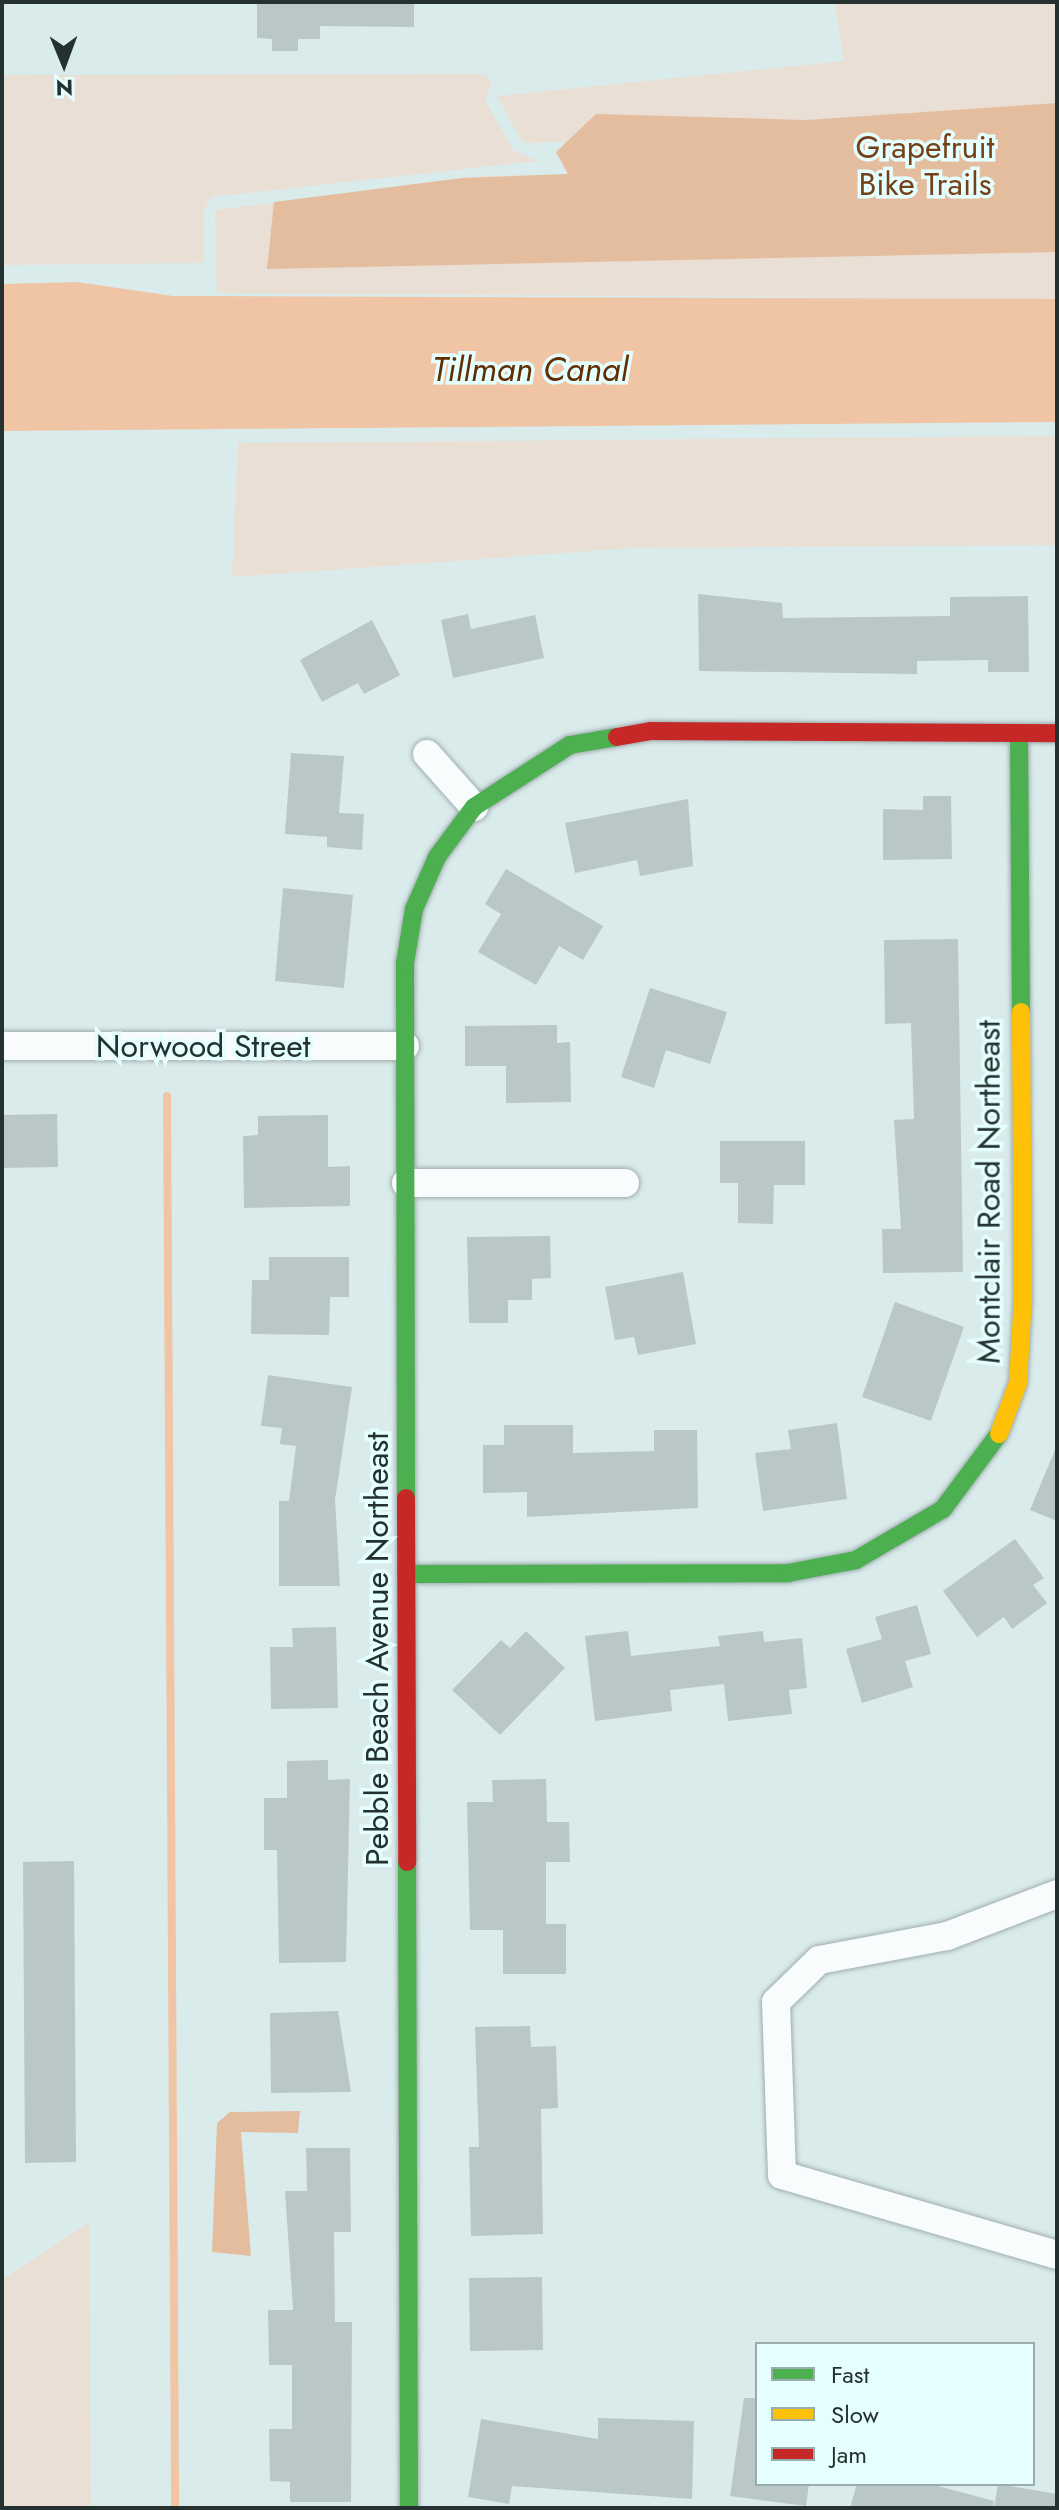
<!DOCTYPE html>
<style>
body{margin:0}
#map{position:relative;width:1059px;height:2510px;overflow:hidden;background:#daebeb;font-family:Jost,sans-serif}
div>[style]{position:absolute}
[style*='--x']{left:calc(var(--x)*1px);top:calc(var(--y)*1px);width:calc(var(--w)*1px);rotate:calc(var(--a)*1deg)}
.green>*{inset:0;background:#e9dfd5}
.forest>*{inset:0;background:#e4bd9f}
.water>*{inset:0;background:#f0c5a6}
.stream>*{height:8px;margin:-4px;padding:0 4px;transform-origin:4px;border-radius:4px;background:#f0c5a6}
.building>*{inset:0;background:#bac7c7}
.roads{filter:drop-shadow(0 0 2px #9fadad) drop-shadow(0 0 2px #9fadad)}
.street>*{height:28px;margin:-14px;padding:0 14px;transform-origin:14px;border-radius:14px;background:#f9fcfc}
.fast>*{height:18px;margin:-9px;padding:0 9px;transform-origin:9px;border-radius:9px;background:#4caf50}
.slow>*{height:18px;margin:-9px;padding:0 9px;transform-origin:9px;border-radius:9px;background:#ffc107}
.jam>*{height:18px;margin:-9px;padding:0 9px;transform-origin:9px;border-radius:9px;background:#c62828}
span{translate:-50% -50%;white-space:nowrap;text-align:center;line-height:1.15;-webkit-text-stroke:7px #e5fffe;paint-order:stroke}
.park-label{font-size:32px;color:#753f17}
.street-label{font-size:32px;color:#253131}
.water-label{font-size:34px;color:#622d00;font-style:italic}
.frame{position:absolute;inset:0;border:4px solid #253131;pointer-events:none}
.legend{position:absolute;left:755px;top:2342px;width:280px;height:144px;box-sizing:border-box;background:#e5fffe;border:2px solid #98adac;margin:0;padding:10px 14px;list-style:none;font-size:24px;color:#253131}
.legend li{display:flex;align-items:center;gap:16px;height:40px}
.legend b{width:40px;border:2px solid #98adac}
.north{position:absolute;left:24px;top:24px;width:80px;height:80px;-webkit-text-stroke:6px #e5fffe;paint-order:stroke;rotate:179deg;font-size:22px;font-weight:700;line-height:32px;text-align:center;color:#253131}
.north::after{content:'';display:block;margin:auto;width:28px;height:36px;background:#253131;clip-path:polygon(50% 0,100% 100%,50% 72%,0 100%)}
</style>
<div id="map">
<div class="green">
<i style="clip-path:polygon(834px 2px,1057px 2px,1057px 299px,217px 293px,215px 210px,484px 176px,609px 174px,577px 142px,523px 143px,497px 96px,844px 61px)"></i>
<i style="clip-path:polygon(485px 74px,492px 84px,485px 100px,513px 150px,537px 161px,211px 197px,204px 210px,204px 263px,2px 265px,2px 75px)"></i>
<i style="clip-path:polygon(1057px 436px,1057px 545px,633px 548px,232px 577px,238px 443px)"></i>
<i style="clip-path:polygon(89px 2222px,91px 2508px,2px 2508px,2px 2280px)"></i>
</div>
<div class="forest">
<i style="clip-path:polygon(1057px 103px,1057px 252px,267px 269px,274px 202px,462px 178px,568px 174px,556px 152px,596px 114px,806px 120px)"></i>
<i style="clip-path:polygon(300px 2111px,298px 2133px,241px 2132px,251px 2256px,212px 2252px,217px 2123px,230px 2112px)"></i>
</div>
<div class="water">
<i style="clip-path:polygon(77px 282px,173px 296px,1057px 299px,1057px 422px,2px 431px,2px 284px)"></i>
</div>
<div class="stream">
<i style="--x:167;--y:1096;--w:1410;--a:89.67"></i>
</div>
<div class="building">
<i style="clip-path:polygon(257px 2px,414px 2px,414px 27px,320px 26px,320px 39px,298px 39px,298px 51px,272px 51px,272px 39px,257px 38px)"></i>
<i style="clip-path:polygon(698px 594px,782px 603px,783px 618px,950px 616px,950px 597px,1028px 596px,1029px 672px,988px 672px,988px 660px,917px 661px,917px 674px,699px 671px)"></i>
<i style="clip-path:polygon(468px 614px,471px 629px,535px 615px,544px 658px,453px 678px,441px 620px)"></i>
<i style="clip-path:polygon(372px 620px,400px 675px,364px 694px,358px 683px,322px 702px,300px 660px)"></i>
<i style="clip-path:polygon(291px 753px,344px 756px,339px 813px,364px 814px,362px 850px,327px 847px,327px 837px,285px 834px)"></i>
<i style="clip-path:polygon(923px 796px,951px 796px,952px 859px,883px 860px,883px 809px,923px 810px)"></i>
<i style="clip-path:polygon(688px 799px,693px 866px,640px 876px,637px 860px,575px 873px,565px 823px)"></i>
<i style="clip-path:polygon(506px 869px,603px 926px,583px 960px,559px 946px,536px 985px,478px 952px,501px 914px,485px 904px)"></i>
<i style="clip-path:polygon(283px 888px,353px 895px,344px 988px,275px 981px)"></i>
<i style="clip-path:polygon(958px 939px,963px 1272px,883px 1273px,882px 1229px,901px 1229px,894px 1120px,914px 1119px,911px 1023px,885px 1024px,884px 940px)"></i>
<i style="clip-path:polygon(650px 988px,727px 1012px,710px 1064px,666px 1050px,654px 1088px,621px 1077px)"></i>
<i style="clip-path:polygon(557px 1025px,557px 1043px,570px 1042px,571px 1102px,506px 1103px,506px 1066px,465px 1066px,465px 1026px)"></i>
<i style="clip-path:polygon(57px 1114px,58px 1167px,2px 1168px,2px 1115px)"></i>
<i style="clip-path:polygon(328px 1115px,328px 1167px,350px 1166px,350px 1206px,244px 1208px,243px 1136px,258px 1135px,258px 1116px)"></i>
<i style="clip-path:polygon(720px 1141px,805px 1141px,805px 1185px,774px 1185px,773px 1224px,738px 1223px,738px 1183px,720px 1183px)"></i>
<i style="clip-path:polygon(550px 1236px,551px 1278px,532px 1279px,532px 1300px,508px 1300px,508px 1323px,469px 1323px,467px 1237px)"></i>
<i style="clip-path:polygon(269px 1257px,349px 1257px,349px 1297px,330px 1297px,329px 1335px,251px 1334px,252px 1280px,269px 1280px)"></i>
<i style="clip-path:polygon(683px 1272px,696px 1344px,638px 1355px,634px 1337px,615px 1340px,605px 1287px)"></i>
<i style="clip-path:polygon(895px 1302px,964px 1327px,931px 1421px,862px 1397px)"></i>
<i style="clip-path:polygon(268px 1375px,352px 1387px,335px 1500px,340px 1586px,279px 1586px,279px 1501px,289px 1501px,296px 1446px,280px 1444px,282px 1428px,261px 1426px)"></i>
<i style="clip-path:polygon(837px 1423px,847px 1499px,763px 1511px,755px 1453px,791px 1449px,788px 1430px)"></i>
<i style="clip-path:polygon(504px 1425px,573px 1425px,573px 1453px,654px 1451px,654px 1430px,697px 1430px,698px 1508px,527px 1517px,527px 1492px,483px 1493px,483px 1445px,504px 1445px)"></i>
<i style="clip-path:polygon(1057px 1445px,1057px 1521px,1030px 1510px)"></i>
<i style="clip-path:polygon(1015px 1539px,1044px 1578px,1033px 1585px,1047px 1603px,1012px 1629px,1004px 1617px,977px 1637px,943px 1591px)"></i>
<i style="clip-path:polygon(917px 1605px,931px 1654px,905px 1661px,913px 1687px,862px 1703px,846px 1649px,882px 1639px,875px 1617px)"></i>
<i style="clip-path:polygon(336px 1627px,338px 1708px,271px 1709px,270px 1647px,293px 1647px,292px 1628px)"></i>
<i style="clip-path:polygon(526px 1631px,565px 1668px,500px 1735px,452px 1690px,501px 1640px,510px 1648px)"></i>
<i style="clip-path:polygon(628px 1631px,631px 1656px,720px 1646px,718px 1636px,763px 1631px,764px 1642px,802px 1638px,807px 1688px,789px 1690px,792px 1714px,728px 1721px,724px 1684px,670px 1690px,672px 1711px,595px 1721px,585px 1636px)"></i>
<i style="clip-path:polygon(328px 1760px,328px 1780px,350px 1779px,346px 1962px,279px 1963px,277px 1850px,264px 1850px,264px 1798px,287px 1798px,287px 1761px)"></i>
<i style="clip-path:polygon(546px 1779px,547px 1822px,569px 1822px,570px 1862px,546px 1862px,546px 1924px,566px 1924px,566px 1974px,503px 1974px,503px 1930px,470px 1930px,467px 1802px,493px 1802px,492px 1780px)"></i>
<i style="clip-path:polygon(74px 1861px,76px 2162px,25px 2163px,23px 1862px)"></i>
<i style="clip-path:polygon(338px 2011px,351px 2092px,271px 2093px,270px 2013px)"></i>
<i style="clip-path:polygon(530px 2026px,531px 2047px,556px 2046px,558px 2108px,541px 2109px,543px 2234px,471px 2236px,469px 2147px,479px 2147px,475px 2027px)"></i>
<i style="clip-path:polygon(306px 2148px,350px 2148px,351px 2232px,334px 2232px,335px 2322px,352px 2322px,351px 2502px,290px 2502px,290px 2482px,270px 2481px,269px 2429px,292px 2429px,292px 2365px,269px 2365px,268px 2310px,293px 2310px,285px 2191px,307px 2191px)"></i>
<i style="clip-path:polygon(542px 2277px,543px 2350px,470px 2351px,469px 2278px)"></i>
<i style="clip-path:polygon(744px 2398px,757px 2398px,757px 2484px,809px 2484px,806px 2506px,730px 2496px)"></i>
<i style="clip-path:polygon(598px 2418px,694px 2421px,692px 2499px,512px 2486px,509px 2504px,468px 2497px,481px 2419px,598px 2439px)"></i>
<i style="clip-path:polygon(857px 2484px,931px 2484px,994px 2501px,993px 2508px,850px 2508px)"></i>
<i style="clip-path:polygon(998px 2484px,1057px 2494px,1057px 2508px,994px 2508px)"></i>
</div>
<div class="roads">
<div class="street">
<i style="--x:427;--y:754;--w:71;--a:48.4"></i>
<i style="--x:2;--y:1046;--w:403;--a:0"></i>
<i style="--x:406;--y:1183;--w:219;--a:0"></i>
<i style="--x:1057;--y:1894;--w:118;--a:159.1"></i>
<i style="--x:947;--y:1936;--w:130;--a:169.4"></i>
<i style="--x:819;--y:1960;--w:60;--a:135.7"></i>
<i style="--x:776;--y:2002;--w:173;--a:88"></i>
<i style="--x:782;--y:2175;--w:286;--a:16.2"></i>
</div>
<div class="fast">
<i style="--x:1019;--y:734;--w:278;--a:89.6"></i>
<i style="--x:406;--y:1498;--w:535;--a:-90.11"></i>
<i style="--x:405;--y:963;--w:55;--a:-80.5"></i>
<i style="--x:414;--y:909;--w:57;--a:-66.1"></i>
<i style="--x:437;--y:857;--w:62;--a:-53.5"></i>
<i style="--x:474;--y:807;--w:114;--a:-32.9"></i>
<i style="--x:570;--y:745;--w:48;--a:-9.7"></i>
<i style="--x:406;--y:1574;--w:382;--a:-0.1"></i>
<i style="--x:788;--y:1573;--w:69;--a:-10.8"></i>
<i style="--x:856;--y:1560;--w:101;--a:-30.4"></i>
<i style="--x:943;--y:1509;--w:94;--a:-53.3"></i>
<i style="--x:407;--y:1862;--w:646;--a:89.82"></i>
</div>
<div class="slow">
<i style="--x:999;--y:1434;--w:54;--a:-69.6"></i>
<i style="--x:1018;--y:1383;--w:86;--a:-86.7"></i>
<i style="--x:1023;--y:1297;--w:285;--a:-90.4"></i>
</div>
<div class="jam">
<i style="--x:617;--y:737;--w:35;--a:-10"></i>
<i style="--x:651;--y:731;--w:406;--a:0.3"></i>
<i style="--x:406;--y:1498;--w:364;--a:89.8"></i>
</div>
</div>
<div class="park-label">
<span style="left:925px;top:166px">Grapefruit<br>Bike Trails</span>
</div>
<div class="street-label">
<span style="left:203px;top:1046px">Norwood Street</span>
<span style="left:989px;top:1192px;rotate:-90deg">Montclair Road Northeast</span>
<span style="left:377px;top:1649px;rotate:-90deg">Pebble Beach Avenue Northeast</span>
</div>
<div class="water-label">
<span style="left:530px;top:370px">Tillman Canal</span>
</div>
<div class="frame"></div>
<ul class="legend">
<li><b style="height:10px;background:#4caf50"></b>Fast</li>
<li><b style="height:10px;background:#ffc107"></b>Slow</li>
<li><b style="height:10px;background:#c62828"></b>Jam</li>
</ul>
<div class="north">N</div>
</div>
